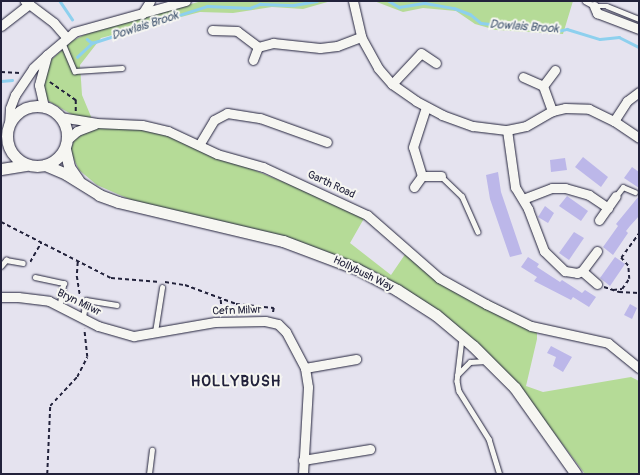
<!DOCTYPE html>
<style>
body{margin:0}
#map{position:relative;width:640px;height:475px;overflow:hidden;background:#e5e3ef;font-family:Pangolin,sans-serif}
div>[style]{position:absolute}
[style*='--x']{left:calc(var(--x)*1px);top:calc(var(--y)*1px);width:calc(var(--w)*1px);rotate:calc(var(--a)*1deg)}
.green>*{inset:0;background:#b5db97}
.stream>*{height:2.5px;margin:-1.25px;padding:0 1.25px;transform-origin:1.25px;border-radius:1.25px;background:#8dd0ee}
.building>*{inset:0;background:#bcb7e9}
.path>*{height:1.5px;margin-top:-0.75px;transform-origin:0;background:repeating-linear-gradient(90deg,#22223b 0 4px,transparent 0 7px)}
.roads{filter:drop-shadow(0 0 1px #22223b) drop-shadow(0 0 1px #22223b)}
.service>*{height:4.5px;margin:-2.25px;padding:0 2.25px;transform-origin:2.25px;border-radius:2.25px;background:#f6f6f2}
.minor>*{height:9px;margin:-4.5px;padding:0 4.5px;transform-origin:4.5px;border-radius:4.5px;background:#f6f6f2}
.tertiary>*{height:11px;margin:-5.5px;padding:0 5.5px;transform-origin:5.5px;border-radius:5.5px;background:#f6f6f2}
.tertiary>.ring{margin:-5.5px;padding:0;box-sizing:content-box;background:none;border:11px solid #f6f6f2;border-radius:50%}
span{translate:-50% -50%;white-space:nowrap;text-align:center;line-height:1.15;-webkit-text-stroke:4px #f6f6f2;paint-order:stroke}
.street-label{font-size:11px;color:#22223b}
.water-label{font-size:12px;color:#425671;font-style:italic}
.district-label{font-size:15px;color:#22223b;font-weight:700;letter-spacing:1px}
.frame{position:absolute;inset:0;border:2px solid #22223b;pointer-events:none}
</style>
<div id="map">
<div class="green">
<i style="clip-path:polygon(202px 1px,331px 1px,303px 9px,272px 7px,233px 13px,200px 12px,101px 38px,80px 65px,82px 95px,92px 119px,78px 118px,45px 99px,43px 86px,51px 60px,72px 41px,92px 31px)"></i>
<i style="clip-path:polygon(374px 1px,573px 1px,563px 34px,496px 30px,475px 24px,456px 11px,423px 8px,403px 12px)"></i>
<i style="clip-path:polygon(97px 125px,155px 130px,366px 215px,350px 243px,391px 275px,406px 253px,419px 266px,537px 324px,537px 339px,526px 386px,543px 392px,631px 377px,639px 381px,639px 474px,585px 474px,523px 392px,404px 289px,372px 270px,291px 239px,138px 203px,97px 185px,79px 170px,70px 151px,74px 140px)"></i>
</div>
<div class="stream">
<i style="--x:60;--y:1;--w:22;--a:56"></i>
<i style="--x:389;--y:1;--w:12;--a:31"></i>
<i style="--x:399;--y:7;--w:26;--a:-9"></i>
<i style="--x:425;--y:3;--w:29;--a:10"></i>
<i style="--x:454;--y:8;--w:17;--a:21"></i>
<i style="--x:470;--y:14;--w:14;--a:39"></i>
<i style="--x:481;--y:23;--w:77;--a:5.9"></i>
<i style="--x:558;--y:31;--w:9;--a:-13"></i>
<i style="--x:567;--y:29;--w:34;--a:17"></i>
<i style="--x:600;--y:39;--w:19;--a:-6"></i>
<i style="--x:619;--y:37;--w:22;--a:27"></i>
<i style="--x:87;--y:39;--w:6;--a:39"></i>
<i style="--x:77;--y:57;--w:21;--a:-43"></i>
<i style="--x:92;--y:43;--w:121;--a:-17.8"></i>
<i style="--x:207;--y:6;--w:43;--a:2.7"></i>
<i style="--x:250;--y:8;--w:11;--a:-22"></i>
<i style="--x:260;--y:4;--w:34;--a:2"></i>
<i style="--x:294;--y:5;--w:23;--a:-10"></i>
<i style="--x:1;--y:81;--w:11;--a:-5"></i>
</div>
<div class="building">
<i style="clip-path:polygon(583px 157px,608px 177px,601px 187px,575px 167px)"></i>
<i style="clip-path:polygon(565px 158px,567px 170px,551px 172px,550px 160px)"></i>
<i style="clip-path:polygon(632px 167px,639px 172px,639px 188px,624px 178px)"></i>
<i style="clip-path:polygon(498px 172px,501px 192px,522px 254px,510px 257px,490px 199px,486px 175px)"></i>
<i style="clip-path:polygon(567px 196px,588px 211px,581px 221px,559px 206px)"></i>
<i style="clip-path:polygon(639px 196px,639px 216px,630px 226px,626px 231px,628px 233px,613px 255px,603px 247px,618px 226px,616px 224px)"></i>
<i style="clip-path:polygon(545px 206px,554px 213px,548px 223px,538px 217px)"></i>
<i style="clip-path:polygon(574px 232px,584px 238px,569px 260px,559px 253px)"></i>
<i style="clip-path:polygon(528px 257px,539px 264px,537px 267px,560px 282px,562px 280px,582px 293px,585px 290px,596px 297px,589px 307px,573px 297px,571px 300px,534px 281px,537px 277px,521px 267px)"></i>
<i style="clip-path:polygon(615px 257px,625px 264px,610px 286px,600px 278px)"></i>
<i style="clip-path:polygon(630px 304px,637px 308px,632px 319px,624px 315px)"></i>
<i style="clip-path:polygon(551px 346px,572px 357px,563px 372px,553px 366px,556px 357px,547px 353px)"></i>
</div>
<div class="path">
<i style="--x:1;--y:72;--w:19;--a:3"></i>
<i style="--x:50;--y:82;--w:32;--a:35"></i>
<i style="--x:76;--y:100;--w:12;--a:90"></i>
<i style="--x:1;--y:222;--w:123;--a:27"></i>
<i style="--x:111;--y:278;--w:49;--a:4.7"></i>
<i style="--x:30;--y:262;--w:22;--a:-60"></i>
<i style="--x:78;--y:262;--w:14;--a:94"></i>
<i style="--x:77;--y:276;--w:20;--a:81"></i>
<i style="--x:165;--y:282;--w:20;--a:9"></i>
<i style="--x:185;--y:285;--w:54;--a:20.4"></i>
<i style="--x:236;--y:304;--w:38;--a:6"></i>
<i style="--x:274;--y:308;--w:6;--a:99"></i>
<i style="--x:604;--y:287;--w:16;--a:18"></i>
<i style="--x:619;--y:292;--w:20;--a:3"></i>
<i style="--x:613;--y:290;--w:9;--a:-6"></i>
<i style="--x:622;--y:289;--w:12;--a:-55"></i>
<i style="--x:629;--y:279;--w:13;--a:-94"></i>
<i style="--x:628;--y:266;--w:11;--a:-131"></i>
<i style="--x:621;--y:258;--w:31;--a:-54"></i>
<i style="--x:221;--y:300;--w:14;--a:86"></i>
<i style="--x:47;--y:474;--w:68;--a:-87.5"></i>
<i style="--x:50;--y:406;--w:40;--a:-47"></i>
<i style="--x:77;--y:377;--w:22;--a:-63"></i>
<i style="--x:87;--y:357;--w:28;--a:-96"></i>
</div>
<div class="roads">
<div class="service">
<i style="--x:585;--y:1;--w:10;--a:29"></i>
<i style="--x:594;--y:6;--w:13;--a:0"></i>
<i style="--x:607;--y:6;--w:35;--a:22"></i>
<i style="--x:62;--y:41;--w:33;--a:67"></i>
<i style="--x:75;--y:71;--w:47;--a:-3.7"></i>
<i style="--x:441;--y:176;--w:29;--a:44"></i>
<i style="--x:462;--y:196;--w:39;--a:66"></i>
<i style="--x:616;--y:196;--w:11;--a:-52"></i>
<i style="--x:623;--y:187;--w:13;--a:23"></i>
<i style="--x:1;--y:266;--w:8;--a:-50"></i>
<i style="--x:6;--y:260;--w:17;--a:10"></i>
<i style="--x:35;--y:277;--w:30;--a:12"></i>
<i style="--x:64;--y:283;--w:22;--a:100"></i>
<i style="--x:83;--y:317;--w:17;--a:-80"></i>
<i style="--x:86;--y:300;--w:31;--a:9"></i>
<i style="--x:155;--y:332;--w:45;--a:-81"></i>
<i style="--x:462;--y:339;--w:42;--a:96.8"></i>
<i style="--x:457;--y:381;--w:10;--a:79"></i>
<i style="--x:459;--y:391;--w:57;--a:58"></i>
<i style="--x:489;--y:439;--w:37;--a:73"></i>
<i style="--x:457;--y:375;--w:18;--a:-45"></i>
<i style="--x:470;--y:362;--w:15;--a:-4"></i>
<i style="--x:149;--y:474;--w:24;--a:-83"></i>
</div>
<div class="minor">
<i style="--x:25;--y:1;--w:36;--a:37"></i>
<i style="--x:54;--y:23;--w:18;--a:49"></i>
<i style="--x:353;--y:1;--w:37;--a:77"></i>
<i style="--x:361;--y:37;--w:35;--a:61"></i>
<i style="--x:378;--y:68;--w:21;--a:49"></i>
<i style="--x:392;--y:84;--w:29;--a:35"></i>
<i style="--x:416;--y:101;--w:30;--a:28"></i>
<i style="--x:442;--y:115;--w:33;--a:20"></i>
<i style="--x:473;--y:126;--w:34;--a:7"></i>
<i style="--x:507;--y:130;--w:19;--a:-12"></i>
<i style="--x:526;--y:126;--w:30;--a:-30"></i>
<i style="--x:552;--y:111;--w:13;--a:-13"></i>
<i style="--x:565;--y:108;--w:24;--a:2"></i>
<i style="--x:589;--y:109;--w:28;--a:26"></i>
<i style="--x:614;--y:121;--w:30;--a:34"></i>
<i style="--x:594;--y:6;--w:8;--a:67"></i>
<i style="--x:597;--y:13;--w:45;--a:20.9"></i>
<i style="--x:142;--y:14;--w:15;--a:-58"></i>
<i style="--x:1;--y:26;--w:36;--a:-38"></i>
<i style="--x:212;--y:30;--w:25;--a:2"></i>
<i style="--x:237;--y:31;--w:26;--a:37"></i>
<i style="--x:47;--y:55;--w:35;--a:-40"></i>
<i style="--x:74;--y:32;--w:116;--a:-15.5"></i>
<i style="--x:253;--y:60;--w:14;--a:-69"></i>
<i style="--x:258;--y:47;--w:16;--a:-15"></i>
<i style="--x:273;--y:43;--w:47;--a:6.1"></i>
<i style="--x:320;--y:48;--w:17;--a:-7"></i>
<i style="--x:337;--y:46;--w:26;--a:-21"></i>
<i style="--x:523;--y:77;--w:22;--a:24"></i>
<i style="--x:543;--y:86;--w:27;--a:70"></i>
<i style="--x:392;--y:84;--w:42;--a:-46.9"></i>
<i style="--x:421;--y:53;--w:18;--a:34"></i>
<i style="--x:543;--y:86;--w:20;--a:-53"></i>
<i style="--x:60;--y:117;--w:36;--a:9"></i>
<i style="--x:96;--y:123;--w:46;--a:2.5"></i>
<i style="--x:142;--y:125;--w:27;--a:13"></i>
<i style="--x:168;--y:131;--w:54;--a:25.1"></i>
<i style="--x:217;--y:154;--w:48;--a:15.8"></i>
<i style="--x:263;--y:167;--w:115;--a:24.8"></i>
<i style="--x:367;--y:215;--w:96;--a:41.2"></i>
<i style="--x:439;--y:278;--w:54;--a:29"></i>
<i style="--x:486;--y:304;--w:50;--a:26.1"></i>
<i style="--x:531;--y:326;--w:79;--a:12.4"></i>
<i style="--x:608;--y:343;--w:40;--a:39"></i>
<i style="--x:614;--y:121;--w:24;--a:-57"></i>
<i style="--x:627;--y:101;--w:15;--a:-37"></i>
<i style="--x:9;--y:124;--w:16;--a:-86"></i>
<i style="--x:10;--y:108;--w:14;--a:-69"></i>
<i style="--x:15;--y:95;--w:32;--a:-56"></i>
<i style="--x:33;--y:68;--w:19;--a:-43"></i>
<i style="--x:47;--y:55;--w:31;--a:105"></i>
<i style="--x:39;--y:85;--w:23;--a:77"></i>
<i style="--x:507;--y:130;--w:58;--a:82"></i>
<i style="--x:515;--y:187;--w:26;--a:59"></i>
<i style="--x:528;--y:209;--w:45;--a:69.1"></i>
<i style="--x:544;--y:251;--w:29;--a:44"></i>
<i style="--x:565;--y:271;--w:12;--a:9"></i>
<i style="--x:577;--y:273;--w:5;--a:-22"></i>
<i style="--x:582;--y:271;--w:25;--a:-53"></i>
<i style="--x:67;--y:140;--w:13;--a:-42"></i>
<i style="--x:77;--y:131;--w:19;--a:-21"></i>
<i style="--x:199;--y:145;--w:29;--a:-59"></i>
<i style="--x:214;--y:120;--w:15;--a:-28"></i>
<i style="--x:227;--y:113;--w:33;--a:9"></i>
<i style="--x:260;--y:118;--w:71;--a:19.7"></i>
<i style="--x:422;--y:176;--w:30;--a:-107"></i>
<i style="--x:413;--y:147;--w:42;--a:-72"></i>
<i style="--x:414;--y:187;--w:14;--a:-54"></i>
<i style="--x:422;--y:176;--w:19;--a:0"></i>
<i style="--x:523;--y:199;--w:31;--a:-21"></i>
<i style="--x:552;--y:188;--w:13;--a:0"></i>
<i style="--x:565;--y:188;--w:25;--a:16"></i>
<i style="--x:589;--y:195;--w:23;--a:34"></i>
<i style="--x:599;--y:220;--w:29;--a:-55"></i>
<i style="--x:582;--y:271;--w:20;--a:41"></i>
<i style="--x:1;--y:297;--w:17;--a:0"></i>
<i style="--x:18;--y:297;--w:31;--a:7"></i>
<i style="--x:49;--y:301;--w:55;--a:27"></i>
<i style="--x:98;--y:326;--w:37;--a:16"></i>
<i style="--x:134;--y:336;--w:82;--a:-9.8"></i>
<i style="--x:215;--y:322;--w:50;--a:-1.1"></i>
<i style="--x:265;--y:321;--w:13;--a:13"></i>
<i style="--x:278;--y:324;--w:11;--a:45"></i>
<i style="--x:286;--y:332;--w:41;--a:62.2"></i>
<i style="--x:305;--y:368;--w:19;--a:81"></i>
<i style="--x:308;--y:387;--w:87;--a:93.3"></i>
<i style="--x:305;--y:368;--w:52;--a:-10"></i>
<i style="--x:303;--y:460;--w:68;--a:-9.3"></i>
</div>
<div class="tertiary">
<i class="ring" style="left:7px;top:106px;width:49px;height:49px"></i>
<i style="--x:65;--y:149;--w:18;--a:77"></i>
<i style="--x:69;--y:167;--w:16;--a:55"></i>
<i style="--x:45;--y:165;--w:23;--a:23"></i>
<i style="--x:66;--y:174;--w:39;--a:32"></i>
<i style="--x:99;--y:195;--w:20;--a:20"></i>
<i style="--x:118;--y:202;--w:170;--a:13.3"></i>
<i style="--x:283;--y:241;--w:79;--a:20.7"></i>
<i style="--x:357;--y:269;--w:45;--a:27.7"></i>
<i style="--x:397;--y:290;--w:46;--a:32.7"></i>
<i style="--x:436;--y:315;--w:48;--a:40"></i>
<i style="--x:473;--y:346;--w:59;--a:45"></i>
<i style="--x:515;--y:388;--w:105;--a:54.7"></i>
<i style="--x:1;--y:169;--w:25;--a:-9"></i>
</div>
</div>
<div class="street-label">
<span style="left:331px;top:185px;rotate:25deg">Garth Road</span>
<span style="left:363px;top:274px;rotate:26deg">Hollybush Way</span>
<span style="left:79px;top:303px;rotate:26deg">Bryn Milwr</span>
<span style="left:237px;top:311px;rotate:-2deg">Cefn Milwr</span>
</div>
<div class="water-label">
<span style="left:145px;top:26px;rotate:-18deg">Dowlais Brook</span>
<span style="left:524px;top:27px;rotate:4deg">Dowlais Brook</span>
</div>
<div class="district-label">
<span style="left:236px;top:382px">HOLLYBUSH</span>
</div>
<div class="frame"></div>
</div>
